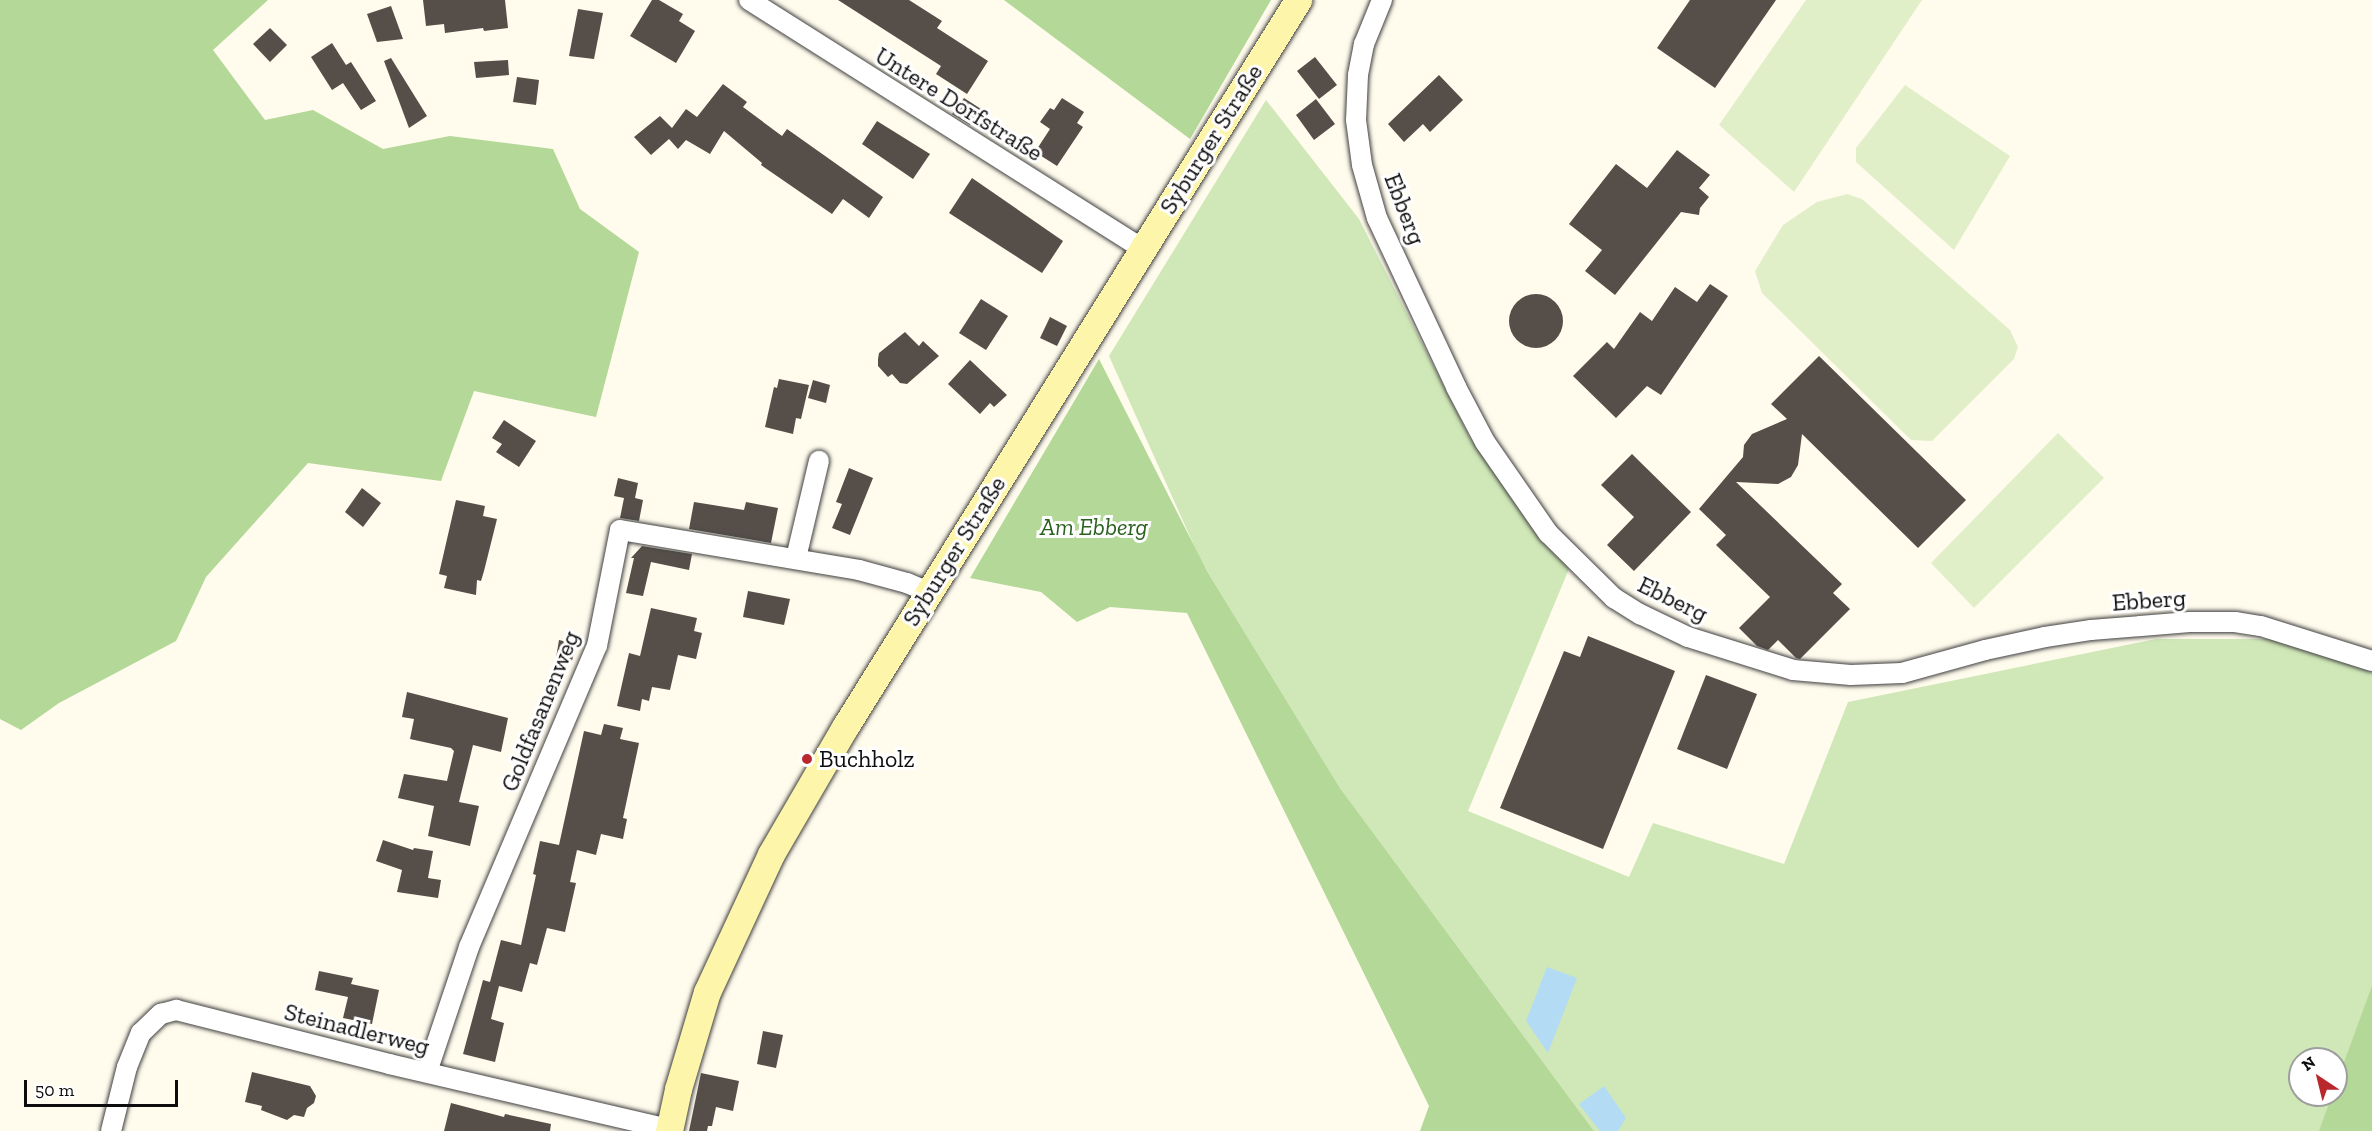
<!DOCTYPE html>
<meta charset="utf-8">
<style>
body{margin:0}
#map{position:relative;width:2372px;height:1131px;overflow:hidden;background:#fffbed;font-family:"Zilla Slab",serif}
div>[style]{position:absolute}
[style*='--x']{left:calc(var(--x)*1px);top:calc(var(--y)*1px);width:calc(var(--w)*1px);rotate:calc(var(--a)*1deg)}
.green>*{inset:0;background:#d0e8b8}
.forest>*{inset:0;background:#b3d897}
.pitch>*{inset:0;background:#e1efc9}
.water>*{inset:0;background:#b3dbf4}
.building>*{inset:0;background:#554e49}
.round{border-radius:50%}
.roads{filter:drop-shadow(0 0 2px #404040) drop-shadow(0 0 2px #404040)}
.street>*{height:20px;margin:-10px;padding:0 10px;transform-origin:10px;border-radius:10px;background:#fff}
.secondary>*{height:27px;margin:-13.5px;padding:0 13.5px;transform-origin:13.5px;border-radius:13.5px;background:#fdf5aa}
.dots>*{width:16px;height:16px;translate:-50% -50%;box-sizing:border-box;border:3px solid #fff;border-radius:50%}
span{translate:-50% -50%;white-space:nowrap;text-align:center;line-height:1.15;-webkit-text-stroke:6px #fff;paint-order:stroke}
.street-label{font-size:24px;color:#0d0d0d}
.park-label{font-size:24px;color:#2c621f;font-style:italic}
.poi-label{font-size:24px;color:#0d0d0d}
.left{translate:0 -50%;text-align:left}
.north{position:absolute;left:2288px;top:1047px;width:60px;height:60px;box-sizing:border-box;background:#fff;border:2px solid #9e9e9e;border-radius:50%;rotate:325deg;font-size:16px;font-weight:700;line-height:24px;text-align:center;color:#0d0d0d}
.north::after{content:'';display:block;margin:auto;width:21px;height:27px;background:#b9282d;clip-path:polygon(50% 0,100% 100%,50% 72%,0 100%)}
.scale{position:absolute;left:24px;top:1080px;width:154px;height:27px;box-sizing:border-box;border:3px solid #0d0d0d;border-top:0;padding-left:8px;font-size:18px;line-height:21px;white-space:nowrap;color:#0d0d0d;-webkit-text-stroke:4px #fff;paint-order:stroke}
</style>
<div id="map">
<div class="green">
<i style="clip-path:polygon(1266px 100px,1359px 219px,1470px 438px,1569px 569px,1468px 811px,1629px 877px,1653px 823px,1784px 864px,1848px 702px,2156px 639px,2274px 639px,2372px 670px,2372px 994px,2336px 1091px,2336px 1059px,2300px 1059px,2300px 1095px,2335px 1095px,2321px 1131px,1594px 1131px,1340px 788px,1201px 561px,1109px 356px)"></i>
</div>
<div class="forest">
<i style="clip-path:polygon(0 0,268px 0,213px 50px,265px 120px,313px 110px,383px 149px,450px 136px,553px 149px,580px 209px,639px 252px,596px 417px,474px 391px,441px 481px,308px 463px,206px 577px,176px 641px,59px 703px,21px 730px,0 719px)"></i>
<i style="clip-path:polygon(1004px 0,1271px 0,1190px 139px)"></i>
<i style="clip-path:polygon(1099px 359px,1207px 571px,1340px 788px,1594px 1131px,1420px 1131px,1429px 1106px,1187px 613px,1110px 607px,1077px 622px,1041px 592px,970px 578px)"></i>
<i style="clip-path:polygon(2372px 986px,2372px 1131px,2319px 1131px,2332px 1095px,2336px 1095px,2336px 1084px)"></i>
</div>
<div class="pitch">
<i style="clip-path:polygon(1806px 0,1922px 0,1794px 192px,1719px 125px)"></i>
<i style="clip-path:polygon(1905px 85px,2010px 156px,1954px 250px,1856px 162px,1856px 148px)"></i>
<i style="clip-path:polygon(1847px 194px,1862px 199px,2010px 330px,2018px 347px,2014px 359px,1932px 441px,1911px 440px,1762px 293px,1755px 271px,1783px 225px,1817px 202px)"></i>
<i style="clip-path:polygon(2058px 433px,2104px 478px,1974px 608px,1931px 563px)"></i>
</div>
<div class="water">
<i style="clip-path:polygon(1547px 967px,1577px 978px,1548px 1053px,1526px 1021px)"></i>
<i style="clip-path:polygon(1604px 1086px,1626px 1118px,1618px 1131px,1600px 1131px,1579px 1104px)"></i>
</div>
<div class="building">
<i style="clip-path:polygon(423px 0,505px 0,508px 28px,484px 31px,483px 28px,445px 33px,444px 24px,426px 26px)"></i>
<i style="clip-path:polygon(652px 0,659px 0,683px 14px,679px 21px,695px 31px,676px 63px,630px 36px)"></i>
<i style="clip-path:polygon(838px 0,909px 0,942px 21px,937px 28px,988px 61px,967px 94px,936px 74px,941px 66px)"></i>
<i style="clip-path:polygon(1690px 0,1776px 0,1715px 88px,1657px 48px)"></i>
<i style="clip-path:polygon(391px 6px,403px 39px,377px 42px,367px 14px)"></i>
<i style="clip-path:polygon(578px 9px,603px 13px,594px 59px,569px 56px)"></i>
<i style="clip-path:polygon(270px 28px,287px 45px,270px 62px,253px 44px)"></i>
<i style="clip-path:polygon(332px 43px,346px 65px,351px 62px,376px 101px,361px 110px,343px 83px,332px 90px,311px 57px)"></i>
<i style="clip-path:polygon(1315px 57px,1337px 85px,1319px 99px,1297px 71px)"></i>
<i style="clip-path:polygon(391px 58px,427px 116px,409px 128px,384px 61px)"></i>
<i style="clip-path:polygon(508px 60px,509px 75px,476px 78px,474px 62px)"></i>
<i style="clip-path:polygon(1439px 75px,1463px 100px,1430px 132px,1423px 124px,1404px 142px,1388px 124px)"></i>
<i style="clip-path:polygon(517px 77px,539px 80px,536px 105px,513px 102px)"></i>
<i style="clip-path:polygon(723px 84px,747px 102px,743px 107px,782px 136px,787px 129px,883px 197px,869px 218px,843px 199px,832px 214px,761px 165px,762px 163px,724px 131px,710px 154px,686px 140px,678px 149px,669px 139px,651px 155px,634px 137px,660px 116px,672px 128px,686px 109px,697px 117px)"></i>
<i style="clip-path:polygon(964px 98px,981px 109px,970px 125px,952px 114px)"></i>
<i style="clip-path:polygon(1062px 98px,1084px 112px,1077px 123px,1083px 127px,1057px 166px,1035px 152px,1050px 129px,1040px 122px,1050px 108px,1054px 110px)"></i>
<i style="clip-path:polygon(1316px 99px,1335px 124px,1314px 140px,1296px 115px)"></i>
<i style="clip-path:polygon(877px 121px,930px 154px,913px 179px,862px 144px)"></i>
<i style="clip-path:polygon(1677px 150px,1710px 175px,1699px 188px,1709px 197px,1700px 208px,1699px 215px,1681px 212px,1615px 295px,1585px 271px,1602px 250px,1569px 224px,1616px 164px,1647px 188px)"></i>
<i style="clip-path:polygon(972px 178px,1063px 241px,1042px 273px,949px 213px)"></i>
<i style="clip-path:polygon(1710px 284px,1728px 296px,1661px 395px,1647px 386px,1616px 418px,1573px 376px,1607px 342px,1614px 349px,1640px 312px,1652px 321px,1675px 287px,1697px 302px)"></i>
<i class="round" style="left:1509px;top:294px;width:54px;height:54px"></i>
<i style="clip-path:polygon(981px 299px,1008px 316px,986px 350px,959px 333px)"></i>
<i style="clip-path:polygon(1050px 317px,1067px 326px,1057px 346px,1040px 338px)"></i>
<i style="clip-path:polygon(905px 332px,919px 346px,923px 341px,939px 356px,907px 384px,900px 383px,892px 374px,888px 377px,878px 366px,878px 359px,879px 353px)"></i>
<i style="clip-path:polygon(1819px 356px,1966px 500px,1918px 548px,1802px 434px,1798px 465px,1791px 477px,1778px 484px,1736px 482px,1842px 584px,1833px 593px,1850px 609px,1800px 659px,1796px 658px,1778px 640px,1768px 650px,1757px 646px,1739px 628px,1770px 597px,1716px 545px,1726px 535px,1699px 509px,1743px 457px,1744px 445px,1752px 434px,1787px 419px,1771px 404px)"></i>
<i style="clip-path:polygon(970px 360px,1007px 395px,994px 407px,990px 403px,980px 414px,948px 384px)"></i>
<i style="clip-path:polygon(779px 379px,809px 385px,801px 419px,796px 418px,793px 434px,765px 427px,774px 387px,777px 388px)"></i>
<i style="clip-path:polygon(813px 380px,830px 385px,826px 403px,808px 398px)"></i>
<i style="clip-path:polygon(504px 420px,536px 441px,519px 467px,496px 452px,502px 444px,492px 438px)"></i>
<i style="clip-path:polygon(1632px 454px,1691px 512px,1634px 571px,1607px 545px,1634px 517px,1601px 485px)"></i>
<i style="clip-path:polygon(849px 468px,873px 478px,850px 535px,832px 528px,842px 504px,836px 502px)"></i>
<i style="clip-path:polygon(618px 478px,638px 483px,635px 498px,643px 500px,639px 521px,620px 518px,624px 498px,614px 496px)"></i>
<i style="clip-path:polygon(362px 488px,381px 503px,363px 527px,345px 512px)"></i>
<i style="clip-path:polygon(456px 500px,485px 506px,483px 516px,497px 519px,484px 571px,481px 581px,477px 580px,476px 595px,444px 588px,447px 576px,439px 574px)"></i>
<i style="clip-path:polygon(694px 502px,744px 510px,746px 502px,778px 508px,771px 543px,689px 529px)"></i>
<i style="clip-path:polygon(642px 546px,692px 554px,689px 570px,651px 562px,643px 596px,626px 593px,634px 558px,631px 558px)"></i>
<i style="clip-path:polygon(748px 591px,790px 599px,784px 625px,743px 617px)"></i>
<i style="clip-path:polygon(651px 608px,697px 618px,694px 631px,702px 633px,696px 659px,678px 655px,670px 690px,652px 687px,649px 701px,642px 699px,640px 711px,617px 706px,629px 653px,640px 656px)"></i>
<i style="clip-path:polygon(1588px 636px,1675px 671px,1603px 849px,1500px 808px,1564px 651px,1580px 657px)"></i>
<i style="clip-path:polygon(559px 640px,576px 644px,572px 661px,556px 658px)"></i>
<i style="clip-path:polygon(1706px 675px,1757px 694px,1727px 769px,1677px 749px)"></i>
<i style="clip-path:polygon(407px 692px,508px 718px,501px 752px,473px 745px,459px 802px,479px 806px,470px 846px,428px 836px,434px 806px,398px 798px,404px 774px,447px 781px,454px 751px,451px 748px,410px 739px,414px 719px,402px 717px)"></i>
<i style="clip-path:polygon(604px 724px,623px 728px,620px 739px,639px 743px,623px 818px,627px 819px,623px 839px,601px 834px,596px 855px,577px 850px,570px 882px,576px 883px,565px 932px,547px 928px,537px 965px,530px 963px,522px 992px,499px 986px,491px 1019px,504px 1023px,495px 1062px,463px 1054px,483px 980px,490px 982px,501px 940px,521px 945px,536px 875px,533px 874px,540px 841px,559px 845px,584px 731px,601px 735px)"></i>
<i style="clip-path:polygon(383px 840px,413px 850px,414px 848px,433px 851px,428px 878px,441px 880px,438px 898px,397px 892px,402px 870px,376px 861px)"></i>
<i style="clip-path:polygon(319px 971px,353px 978px,351px 984px,379px 990px,372px 1024px,343px 1018px,348px 997px,315px 990px)"></i>
<i style="clip-path:polygon(763px 1031px,783px 1035px,776px 1068px,757px 1064px)"></i>
<i style="clip-path:polygon(252px 1072px,310px 1086px,316px 1096px,314px 1103px,307px 1108px,304px 1117px,294px 1115px,287px 1120px,261px 1110px,262px 1106px,245px 1102px)"></i>
<i style="clip-path:polygon(701px 1073px,739px 1081px,733px 1111px,716px 1107px,712px 1126px,708px 1126px,707px 1131px,689px 1131px)"></i>
<i style="clip-path:polygon(451px 1103px,504px 1117px,505px 1114px,551px 1124px,550px 1131px,444px 1131px)"></i>
</div>
<div class="roads">
<div class="street">
<i style="--x:749;--y:0;--w:466;--a:32.3"></i>
<i style="--x:1382;--y:0;--w:48;--a:112.2"></i>
<i style="--x:1364;--y:44;--w:32;--a:101"></i>
<i style="--x:1358;--y:75;--w:45;--a:92.5"></i>
<i style="--x:1356;--y:120;--w:45;--a:82.4"></i>
<i style="--x:1362;--y:165;--w:55;--a:74.2"></i>
<i style="--x:1377;--y:218;--w:187;--a:64.9"></i>
<i style="--x:1456;--y:387;--w:62;--a:62.2"></i>
<i style="--x:1485;--y:442;--w:111;--a:55.3"></i>
<i style="--x:1548;--y:533;--w:93;--a:44.6"></i>
<i style="--x:1614;--y:598;--w:31;--a:32"></i>
<i style="--x:1640;--y:614;--w:53;--a:25.6"></i>
<i style="--x:1688;--y:637;--w:110;--a:17.4"></i>
<i style="--x:1793;--y:670;--w:58;--a:4.9"></i>
<i style="--x:1851;--y:675;--w:51;--a:-2.2"></i>
<i style="--x:1902;--y:673;--w:86;--a:-15.5"></i>
<i style="--x:1985;--y:650;--w:61;--a:-12.2"></i>
<i style="--x:2045;--y:637;--w:47;--a:-8.7"></i>
<i style="--x:2091;--y:630;--w:99;--a:-4.6"></i>
<i style="--x:2190;--y:622;--w:45;--a:0"></i>
<i style="--x:2235;--y:622;--w:26;--a:9"></i>
<i style="--x:2261;--y:626;--w:116;--a:17.5"></i>
<i style="--x:796;--y:558;--w:100;--a:-76.7"></i>
<i style="--x:427;--y:1072;--w:132;--a:-71.4"></i>
<i style="--x:469;--y:947;--w:327;--a:-67"></i>
<i style="--x:597;--y:646;--w:118;--a:-78.8"></i>
<i style="--x:620;--y:530;--w:242;--a:9.5"></i>
<i style="--x:859;--y:570;--w:50;--a:15.2"></i>
<i style="--x:907;--y:583;--w:23;--a:23"></i>
<i style="--x:111;--y:1131;--w:66;--a:-76"></i>
<i style="--x:127;--y:1067;--w:37;--a:-68"></i>
<i style="--x:141;--y:1033;--w:28;--a:-44"></i>
<i style="--x:161;--y:1014;--w:16;--a:-15"></i>
<i style="--x:176;--y:1010;--w:220;--a:14.2"></i>
<i style="--x:389;--y:1064;--w:287;--a:13.1"></i>
</div>
<div class="secondary">
<i style="--x:669;--y:1131;--w:43;--a:-77.9"></i>
<i style="--x:678;--y:1089;--w:101;--a:-73.4"></i>
<i style="--x:707;--y:992;--w:152;--a:-65.1"></i>
<i style="--x:771;--y:854;--w:147;--a:-59.8"></i>
<i style="--x:845;--y:727;--w:857;--a:-58.07"></i>
</div>
</div>
<div class="dots">
<i style="left:807px;top:759px;background:#b9282d"></i>
</div>
<div class="street-label">
<span style="left:959px;top:104px;rotate:32deg">Untere Dorfstraße</span>
<span style="left:1211px;top:139px;rotate:-58deg">Syburger Straße</span>
<span style="left:1405px;top:209px;rotate:69deg">Ebberg</span>
<span style="left:954px;top:551px;rotate:-58deg">Syburger Straße</span>
<span style="left:1673px;top:599px;rotate:26deg">Ebberg</span>
<span style="left:2149px;top:600px;rotate:-4deg">Ebberg</span>
<span style="left:540px;top:711px;rotate:-68deg">Goldfasanenweg</span>
<span style="left:357px;top:1029px;rotate:14deg">Steinadlerweg</span>
</div>
<div class="park-label">
<span style="left:1094px;top:527px">Am Ebberg</span>
</div>
<div class="poi-label">
<span class="left" style="left:819px;top:759px">Buchholz</span>
</div>
<div class="north">N</div>
<div class="scale">50 m</div>
</div>
